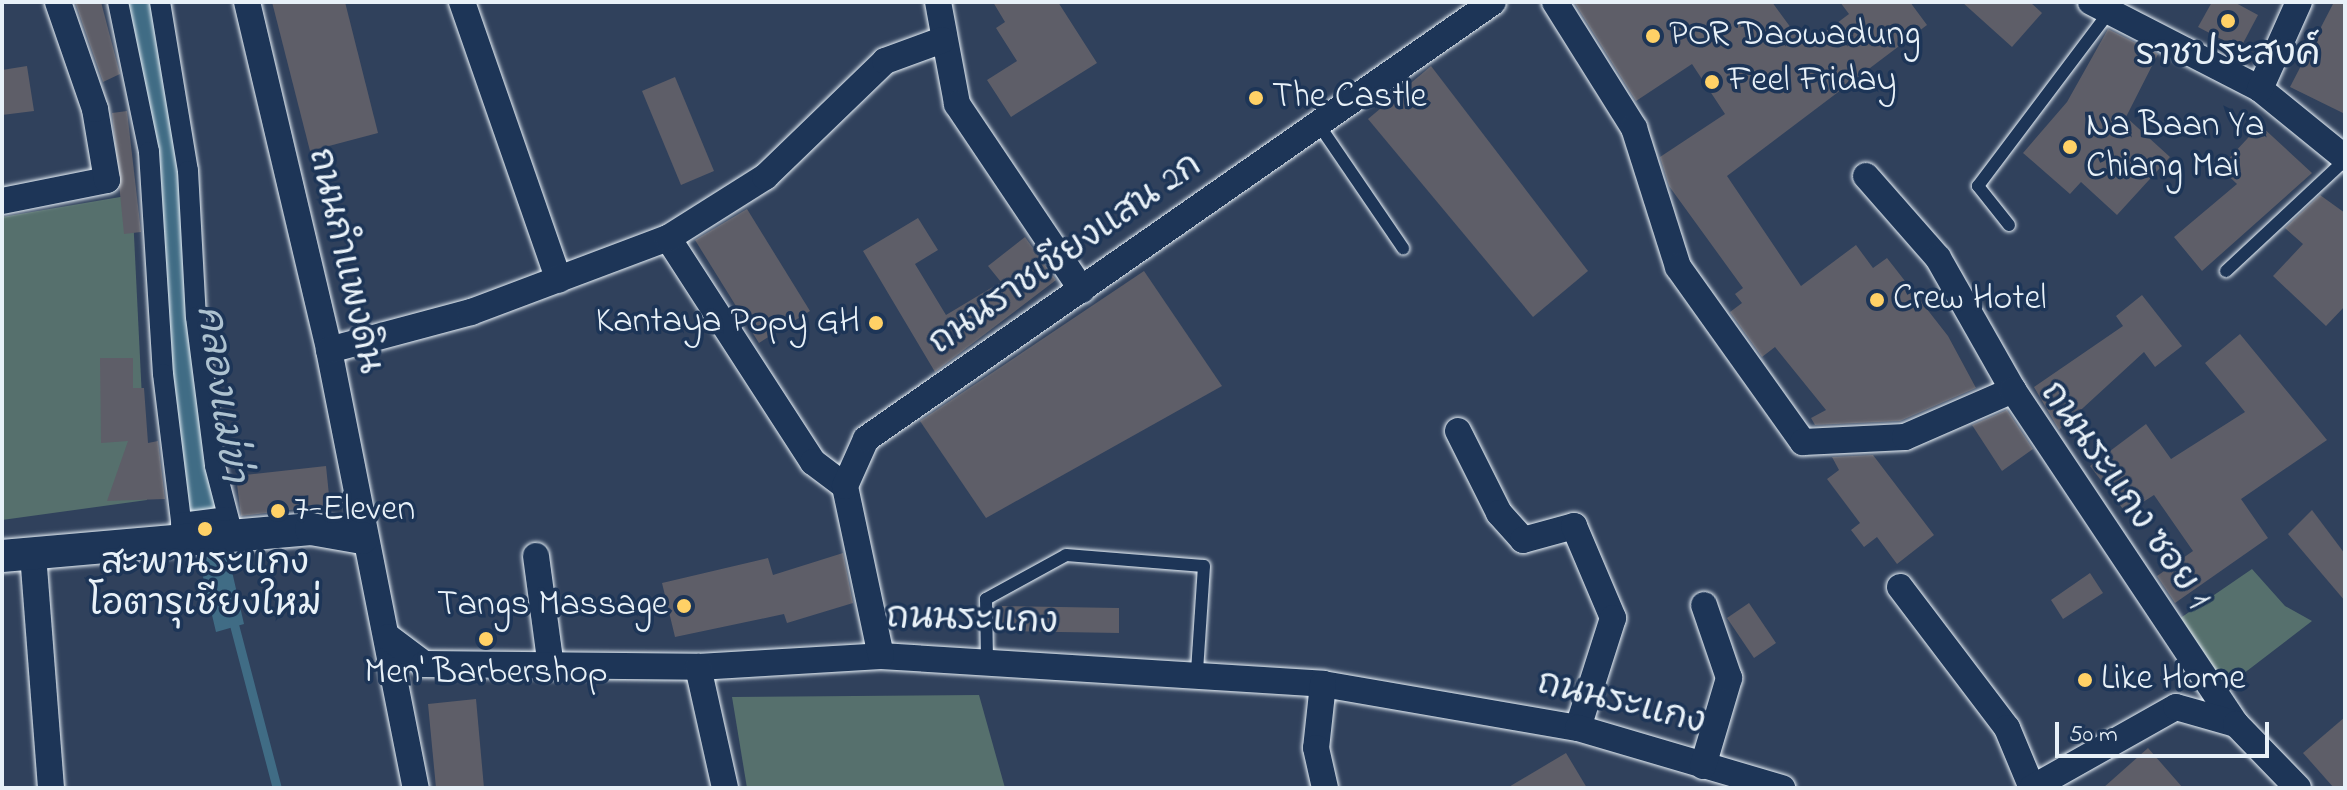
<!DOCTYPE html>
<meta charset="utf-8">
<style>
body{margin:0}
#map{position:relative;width:2347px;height:790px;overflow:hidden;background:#30415c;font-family:"Indie Flower","Playpen Sans Thai",sans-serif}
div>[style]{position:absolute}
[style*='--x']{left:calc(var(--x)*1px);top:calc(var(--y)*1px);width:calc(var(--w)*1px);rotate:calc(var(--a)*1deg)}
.green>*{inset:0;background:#56706d}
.water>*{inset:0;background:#406c85}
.stream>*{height:9px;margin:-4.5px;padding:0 4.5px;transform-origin:4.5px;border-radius:4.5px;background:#406c85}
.building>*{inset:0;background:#5e5e68}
.roads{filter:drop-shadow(0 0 2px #e8f1f8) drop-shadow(0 0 2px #e8f1f8)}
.service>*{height:12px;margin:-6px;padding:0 6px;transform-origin:6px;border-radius:6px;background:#1d3557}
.pedestrian>*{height:20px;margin:-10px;padding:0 10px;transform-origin:10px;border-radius:10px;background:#1d3557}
.minor>*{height:26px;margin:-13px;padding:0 13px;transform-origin:13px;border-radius:13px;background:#1d3557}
.tertiary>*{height:32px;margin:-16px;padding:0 16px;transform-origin:16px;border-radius:16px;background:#1d3557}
.dots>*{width:22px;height:22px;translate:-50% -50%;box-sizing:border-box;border:4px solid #1d3557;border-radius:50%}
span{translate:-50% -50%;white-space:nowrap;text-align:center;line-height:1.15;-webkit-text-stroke:7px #1d3557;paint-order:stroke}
.poi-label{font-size:36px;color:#e8f1f8}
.left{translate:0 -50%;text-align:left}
.right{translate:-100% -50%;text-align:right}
.street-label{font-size:36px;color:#e8f1f8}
.water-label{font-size:38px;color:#adc2d0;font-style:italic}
.frame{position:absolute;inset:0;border:4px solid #e8f1f8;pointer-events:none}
.scale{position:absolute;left:2055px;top:722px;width:214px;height:36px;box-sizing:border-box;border:4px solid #e8f1f8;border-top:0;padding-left:10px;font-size:24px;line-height:28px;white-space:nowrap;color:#e8f1f8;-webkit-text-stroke:6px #1d3557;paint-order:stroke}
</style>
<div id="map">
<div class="green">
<i style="clip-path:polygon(132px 195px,147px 500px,2px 520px,2px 217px)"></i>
<i style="clip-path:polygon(2252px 569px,2285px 606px,2312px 621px,2226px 687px,2179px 619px)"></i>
<i style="clip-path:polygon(979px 695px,1005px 788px,747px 788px,732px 697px)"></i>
</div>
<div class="water">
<i style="clip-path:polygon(126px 2px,156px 2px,184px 171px,208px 466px,244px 624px,216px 632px,178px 471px)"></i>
</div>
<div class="stream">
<i style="--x:232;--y:617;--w:177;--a:75.3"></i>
</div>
<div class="building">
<i style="clip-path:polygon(75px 2px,101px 2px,120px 74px,103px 82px)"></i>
<i style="clip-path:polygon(272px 2px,345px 2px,378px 133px,310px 151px)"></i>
<i style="clip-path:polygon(993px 2px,1058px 2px,1097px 63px,1011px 117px,987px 80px,1017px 61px,996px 28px,1005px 22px)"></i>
<i style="clip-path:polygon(1574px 2px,1772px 2px,1805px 47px,1849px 14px,1840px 2px,1910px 2px,1927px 25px,1727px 176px,1801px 286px,1856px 245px,1873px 268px,1887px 258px,1948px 336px,1976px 388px,1900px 421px,1815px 425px,1811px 418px,1826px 410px,1775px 347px,1762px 357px,1730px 312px,1742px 303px,1735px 294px,1743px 288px,1669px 186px,1660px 157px,1725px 114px,1692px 64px,1636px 101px)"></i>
<i style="clip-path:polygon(1962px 2px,2030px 2px,2042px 13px,2012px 47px)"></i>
<i style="clip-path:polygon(2212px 2px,2234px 2px,2258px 15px,2240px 49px,2198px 27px)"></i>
<i style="clip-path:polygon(2334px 2px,2345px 2px,2345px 114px,2290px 87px)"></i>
<i style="clip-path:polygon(2108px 29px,2158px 54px,2126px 117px,2170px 157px,2117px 215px,2081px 182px,2070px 194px,2023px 153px,2067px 102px)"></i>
<i style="clip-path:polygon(27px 66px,34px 111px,2px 115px,2px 70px)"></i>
<i style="clip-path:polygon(1431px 66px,1588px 271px,1533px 317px,1368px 119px)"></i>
<i style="clip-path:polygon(675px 77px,714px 171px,681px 185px,642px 91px)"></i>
<i style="clip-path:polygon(127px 111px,141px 232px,124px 234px,112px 113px)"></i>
<i style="clip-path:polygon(2260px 125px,2312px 173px,2202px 271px,2174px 237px,2237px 184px,2220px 168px)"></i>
<i style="clip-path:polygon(2320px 195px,2345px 213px,2345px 306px,2326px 326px,2273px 276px,2303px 244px,2285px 228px)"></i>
<i style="clip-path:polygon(747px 209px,810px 311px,759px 343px,695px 240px)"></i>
<i style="clip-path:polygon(918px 218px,938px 250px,915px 264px,946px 315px,1001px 282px,988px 266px,1025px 237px,1056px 280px,935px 372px,863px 251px)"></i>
<i style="clip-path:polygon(1144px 271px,1222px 386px,986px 518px,920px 421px)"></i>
<i style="clip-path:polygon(2142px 295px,2182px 346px,2155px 367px,2144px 352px,2059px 430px,2034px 387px,2123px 326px,2116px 316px)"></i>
<i style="clip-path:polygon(2240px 334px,2327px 440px,2241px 499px,2268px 538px,2175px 603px,2157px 576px,2193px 551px,2154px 495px,2126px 513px,2090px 466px,2146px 424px,2171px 459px,2245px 412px,2205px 363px)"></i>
<i style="clip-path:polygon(100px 358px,133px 358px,133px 388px,144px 388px,148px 443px,158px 441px,165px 499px,107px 501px,128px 441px,101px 443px)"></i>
<i style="clip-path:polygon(2007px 410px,2033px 449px,2002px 471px,1972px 425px)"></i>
<i style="clip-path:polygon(1873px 455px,1934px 535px,1897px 564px,1877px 537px,1864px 547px,1851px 530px,1860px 523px,1827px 479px,1839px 470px,1832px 457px)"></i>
<i style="clip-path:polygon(326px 466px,330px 505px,241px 516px,236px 476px)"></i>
<i style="clip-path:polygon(2312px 510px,2345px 554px,2345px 601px,2288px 534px)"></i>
<i style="clip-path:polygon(843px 553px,853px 603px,787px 623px,784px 614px,675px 637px,662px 583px,768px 558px,773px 575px)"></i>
<i style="clip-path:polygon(2090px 573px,2103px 593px,2063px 619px,2051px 600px)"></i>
<i style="clip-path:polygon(1749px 603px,1776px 643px,1754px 658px,1727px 618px)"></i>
<i style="clip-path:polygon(1002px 606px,1119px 608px,1119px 633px,1002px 631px)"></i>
<i style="clip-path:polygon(476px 699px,484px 788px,436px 788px,428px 704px)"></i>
<i style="clip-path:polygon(2345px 717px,2345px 788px,2334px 788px,2303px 753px)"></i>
<i style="clip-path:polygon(2148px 748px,2183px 788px,2103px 788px)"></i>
<i style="clip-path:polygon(1566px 753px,1587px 788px,1507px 788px)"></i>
</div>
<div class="roads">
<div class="service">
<i style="--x:1317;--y:122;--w:153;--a:55.7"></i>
<i style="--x:2009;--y:225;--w:50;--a:-128.5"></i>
<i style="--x:1978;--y:186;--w:218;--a:-53"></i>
<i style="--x:2226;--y:271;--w:163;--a:-43"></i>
<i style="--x:987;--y:661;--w:62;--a:-90.9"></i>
<i style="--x:986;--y:599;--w:91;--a:-28.8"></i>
<i style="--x:1066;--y:555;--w:138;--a:4.6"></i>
<i style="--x:1204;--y:566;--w:105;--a:93.8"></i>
</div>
<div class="pedestrian">
<i style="--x:118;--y:2;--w:153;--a:78.3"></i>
<i style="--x:149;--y:152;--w:222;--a:86.4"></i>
<i style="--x:163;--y:374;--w:163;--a:83"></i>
<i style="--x:160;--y:2;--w:171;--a:80.6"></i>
<i style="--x:188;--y:171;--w:146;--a:86.9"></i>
<i style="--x:196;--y:317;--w:150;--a:82.7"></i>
<i style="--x:215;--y:466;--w:71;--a:75.4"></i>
<i style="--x:181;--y:523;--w:47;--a:-7.3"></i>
</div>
<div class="minor">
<i style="--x:247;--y:2;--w:358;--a:76.7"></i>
<i style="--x:329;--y:350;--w:447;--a:78.8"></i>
<i style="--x:462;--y:2;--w:294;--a:70.8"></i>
<i style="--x:938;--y:2;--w:104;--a:79.4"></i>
<i style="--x:957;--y:104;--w:224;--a:56.1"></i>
<i style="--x:1555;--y:2;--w:149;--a:57.9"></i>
<i style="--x:1634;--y:128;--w:146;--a:72.4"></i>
<i style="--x:1678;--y:267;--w:215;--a:54.5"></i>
<i style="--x:1803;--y:442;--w:102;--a:-2.8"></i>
<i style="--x:1905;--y:437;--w:118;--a:-23.5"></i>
<i style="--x:2091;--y:2;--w:190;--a:27.2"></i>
<i style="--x:2260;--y:89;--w:109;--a:39.1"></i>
<i style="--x:2260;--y:89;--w:95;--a:-65.9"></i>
<i style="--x:1866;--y:176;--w:109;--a:48.7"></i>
<i style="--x:1938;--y:258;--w:152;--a:60.4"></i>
<i style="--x:2013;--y:390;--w:402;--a:56.3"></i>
<i style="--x:2;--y:201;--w:107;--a:-11.3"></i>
<i style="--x:107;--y:180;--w:72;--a:-99.6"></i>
<i style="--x:95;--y:109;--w:113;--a:-109.1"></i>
<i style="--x:668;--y:238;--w:267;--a:57.1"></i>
<i style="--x:813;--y:462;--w:40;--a:37"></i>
<i style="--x:329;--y:350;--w:147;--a:-15"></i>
<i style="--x:471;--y:312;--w:210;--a:-20.6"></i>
<i style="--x:668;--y:238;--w:115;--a:-32.2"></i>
<i style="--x:765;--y:177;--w:167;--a:-44"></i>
<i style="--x:885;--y:61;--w:61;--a:-20.2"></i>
<i style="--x:1458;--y:431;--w:92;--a:63.4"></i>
<i style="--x:1499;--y:513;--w:36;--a:48"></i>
<i style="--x:1523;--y:540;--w:53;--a:-15.4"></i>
<i style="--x:1574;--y:526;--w:100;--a:67"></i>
<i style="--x:1613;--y:618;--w:115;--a:107.7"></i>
<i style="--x:33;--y:554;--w:235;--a:85.6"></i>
<i style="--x:536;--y:556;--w:112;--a:82.3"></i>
<i style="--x:1900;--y:587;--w:177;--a:52.8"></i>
<i style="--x:2007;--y:728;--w:65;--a:67.4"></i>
<i style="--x:388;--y:637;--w:45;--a:36.9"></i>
<i style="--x:424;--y:664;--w:274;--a:0.6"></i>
<i style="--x:698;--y:667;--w:183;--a:-3.4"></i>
<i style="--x:881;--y:656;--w:443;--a:3.6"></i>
<i style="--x:1323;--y:684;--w:259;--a:9.8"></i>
<i style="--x:1578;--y:728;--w:213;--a:16.4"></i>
<i style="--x:881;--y:656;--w:174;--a:-102"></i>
<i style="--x:845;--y:486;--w:51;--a:-65.9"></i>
<i style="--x:866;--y:439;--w:764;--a:-34.88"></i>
<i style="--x:698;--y:667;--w:124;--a:77.4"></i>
<i style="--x:1323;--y:684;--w:64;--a:96.2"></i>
<i style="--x:1316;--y:748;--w:41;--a:77.3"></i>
<i style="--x:1703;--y:766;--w:92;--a:-73.5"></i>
<i style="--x:1729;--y:678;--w:77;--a:-108.9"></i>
<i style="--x:2032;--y:788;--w:165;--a:-29.4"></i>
<i style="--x:2176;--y:707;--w:62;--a:15.8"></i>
<i style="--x:2236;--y:724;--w:89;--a:45.9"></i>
</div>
<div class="tertiary">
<i style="--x:2;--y:556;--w:310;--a:-5"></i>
<i style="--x:311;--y:529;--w:52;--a:10"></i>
</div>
</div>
<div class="dots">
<i style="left:2228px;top:21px;background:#ffd166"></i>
<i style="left:1653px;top:36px;background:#ffd166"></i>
<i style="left:1712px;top:82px;background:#ffd166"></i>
<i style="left:1256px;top:98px;background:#ffd166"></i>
<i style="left:2070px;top:147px;background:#ffd166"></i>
<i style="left:1877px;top:300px;background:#ffd166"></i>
<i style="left:876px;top:323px;background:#ffd166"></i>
<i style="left:278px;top:511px;background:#ffd166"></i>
<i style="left:205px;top:529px;background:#ffd166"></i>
<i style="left:684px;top:606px;background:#ffd166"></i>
<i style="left:486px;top:639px;background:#ffd166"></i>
<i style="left:2085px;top:680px;background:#ffd166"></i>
</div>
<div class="poi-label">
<span class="left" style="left:1669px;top:36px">POR Daowadung</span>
<span style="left:2228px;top:56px">ราชประสงค์</span>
<span class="left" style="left:1728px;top:82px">Feel Friday</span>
<span class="left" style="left:1272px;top:98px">The Castle</span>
<span class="left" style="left:2086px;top:147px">Na Baan Ya<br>Chiang Mai</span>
<span class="left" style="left:1893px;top:300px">Crew Hotel</span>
<span class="right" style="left:860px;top:323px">Kantaya Popy GH</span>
<span class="left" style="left:294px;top:511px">7-Eleven</span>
<span style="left:205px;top:585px">สะพานระแกง<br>โอตารุเชียงใหม่</span>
<span class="right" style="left:668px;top:606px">Tangs Massage</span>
<span style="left:486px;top:674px">Men' Barbershop</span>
<span class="left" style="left:2101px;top:680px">Like Home</span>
</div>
<div class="street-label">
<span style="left:1066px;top:255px;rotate:-35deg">ถนนราชเชียงแสน 2ก</span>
<span style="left:344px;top:261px;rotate:77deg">ถนนกำแพงดิน</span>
<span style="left:2124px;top:496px;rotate:55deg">ถนนระแกง ซอย 1</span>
<span style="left:972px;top:621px;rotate:2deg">ถนนระแกง</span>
<span style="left:1621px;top:704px;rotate:14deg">ถนนระแกง</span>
</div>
<div class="water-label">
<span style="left:219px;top:394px;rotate:82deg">คลองแม่ข่า</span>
</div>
<div class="frame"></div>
<div class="scale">50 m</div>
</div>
